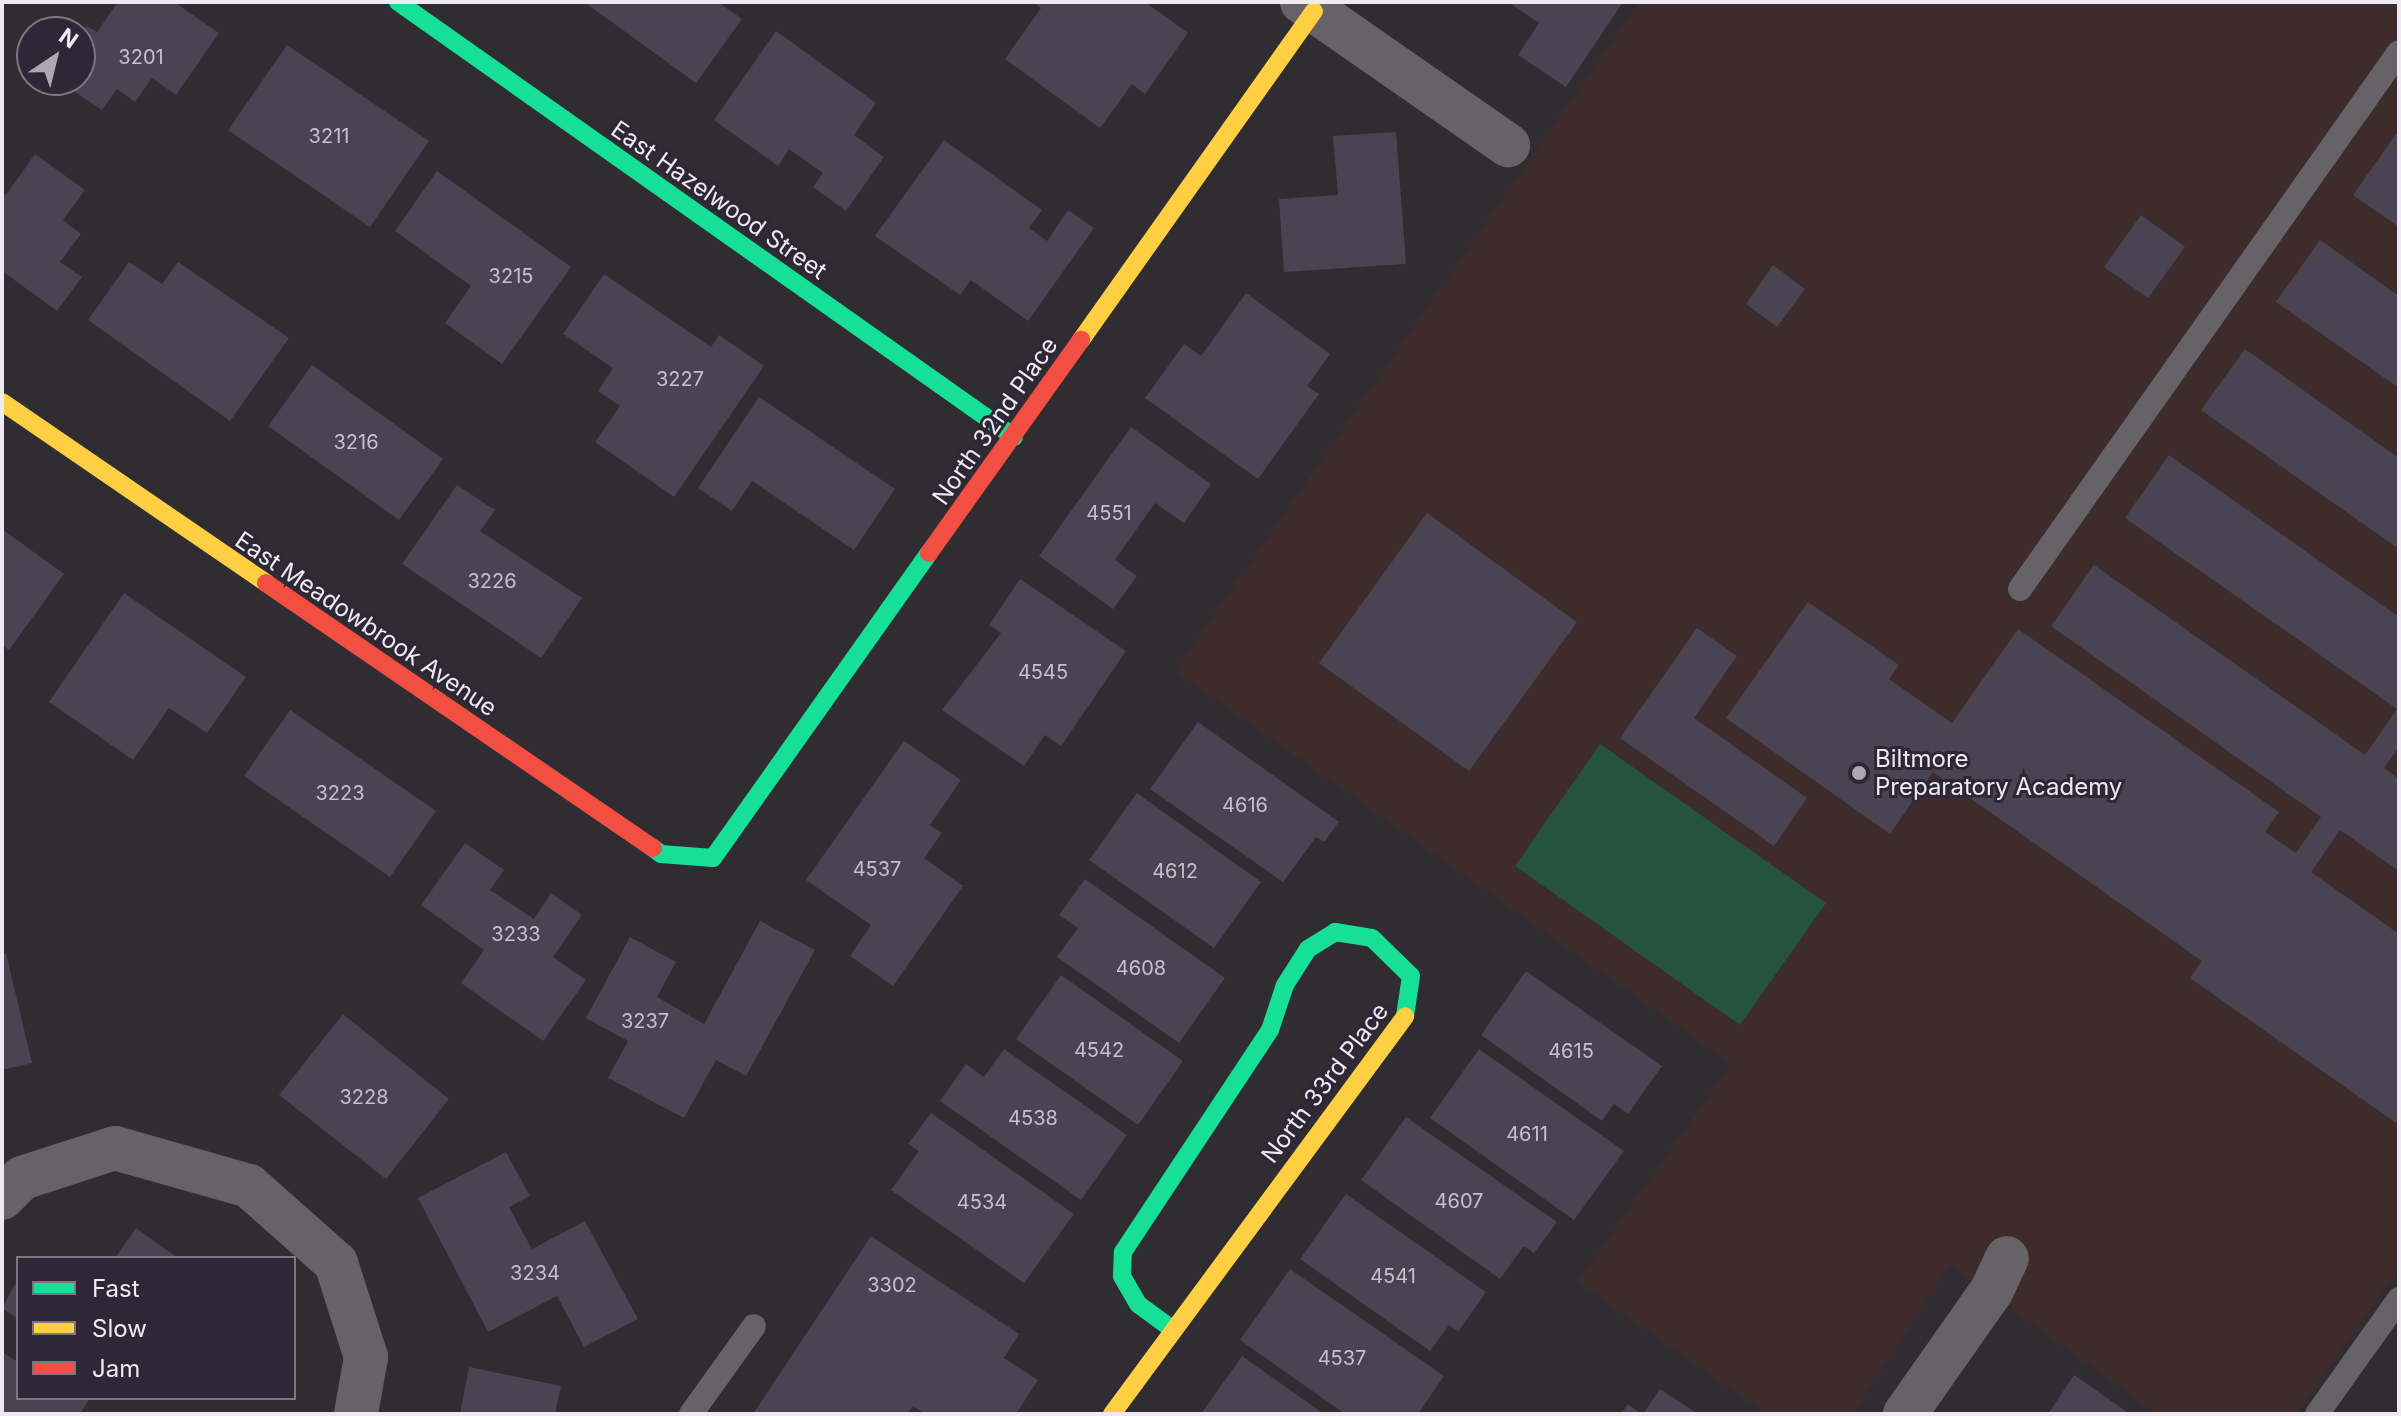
<!DOCTYPE html>
<style>
body{margin:0}
#map{position:relative;width:2401px;height:1416px;overflow:hidden;background:#2f2c32;font-family:Inter,sans-serif}
div>[style]{position:absolute}
[style*='--x']{left:calc(var(--x)*1px);top:calc(var(--y)*1px);width:calc(var(--w)*1px);rotate:calc(var(--a)*1deg)}
.education>*{inset:0;background:#3e2c2c}
.green>*{inset:0;background:#25533b}
.building>*{inset:0;background:#494352}
.lane>*{height:24px;margin:-12px;padding:0 12px;transform-origin:12px;border-radius:12px;background:#656368}
.street>*{height:44px;margin:-22px;padding:0 22px;transform-origin:22px;border-radius:22px;background:#656368}
.fast>*{height:18px;margin:-9px;padding:0 9px;transform-origin:9px;border-radius:9px;background:#16e098}
.slow>*{height:18px;margin:-9px;padding:0 9px;transform-origin:9px;border-radius:9px;background:#ffcf43}
.jam>*{height:18px;margin:-9px;padding:0 9px;transform-origin:9px;border-radius:9px;background:#f24e42}
.dots>*{width:22px;height:22px;translate:-50% -50%;box-sizing:border-box;border:4px solid #2e2836;border-radius:50%}
span{translate:-50% -50%;white-space:nowrap;text-align:center;line-height:1.15;-webkit-text-stroke:6px #2e2836;paint-order:stroke}
.number-label{font-size:20px;color:#c5c0cc}
.number-label span{-webkit-text-stroke-width:0}
.street-label{font-size:24px;color:#eeeaf4}
.poi-label{font-size:24px;color:#eeeaf4}
.left{translate:0 -50%;text-align:left}
.frame{position:absolute;inset:0;border:4px solid #eeeaf4;pointer-events:none}
.legend{position:absolute;left:16px;top:1256px;width:280px;height:144px;box-sizing:border-box;background:#2e2836;border:2px solid #7b7682;margin:0;padding:10px 14px;list-style:none;font-size:24px;color:#eeeaf4}
.legend li{display:flex;align-items:center;gap:16px;height:40px}
.legend b{width:40px;border:2px solid #7b7682}
.north{position:absolute;left:16px;top:16px;width:80px;height:80px;box-sizing:border-box;background:#2e2836;border:2px solid #7b7682;border-radius:50%;rotate:35deg;font-size:22px;font-weight:700;line-height:32px;text-align:center;color:#eeeaf4}
.north::after{content:'';display:block;margin:auto;width:28px;height:36px;background:#aba8b0;clip-path:polygon(50% 0,100% 100%,50% 72%,0 100%)}
</style>
<div id="map">
<div class="education">
<i style="clip-path:polygon(1639px 2px,2399px 2px,2399px 1269px,2297px 1414px,2157px 1414px,1950px 1265px,1853px 1414px,1766px 1414px,1577px 1282px,1731px 1064px,1175px 671px)"></i>
</div>
<div class="green">
<i style="clip-path:polygon(1600px 744px,1826px 903px,1740px 1025px,1515px 866px)"></i>
</div>
<div class="building">
<i style="clip-path:polygon(118px 2px,174px 2px,219px 33px,176px 95px,152px 78px,135px 102px,117px 89px,102px 110px,57px 80px,80px 80px,80px 37px,87px 26px,97px 32px)"></i>
<i style="clip-path:polygon(584px 2px,718px 2px,742px 19px,696px 83px)"></i>
<i style="clip-path:polygon(1033px 2px,1145px 2px,1188px 33px,1145px 94px,1132px 84px,1100px 128px,1005px 59px,1041px 8px)"></i>
<i style="clip-path:polygon(1508px 2px,1623px 2px,1566px 87px,1518px 55px,1539px 23px)"></i>
<i style="clip-path:polygon(776px 31px,876px 103px,854px 135px,884px 157px,846px 211px,813px 187px,823px 173px,789px 149px,778px 166px,714px 120px)"></i>
<i style="clip-path:polygon(287px 45px,429px 141px,370px 227px,228px 130px)"></i>
<i style="clip-path:polygon(1396px 132px,1406px 264px,1284px 272px,1279px 199px,1338px 195px,1333px 136px)"></i>
<i style="clip-path:polygon(2396px 134px,2399px 136px,2399px 227px,2353px 195px)"></i>
<i style="clip-path:polygon(944px 140px,1042px 210px,1029px 228px,1047px 241px,1068px 210px,1094px 228px,1028px 321px,971px 280px,960px 295px,875px 236px)"></i>
<i style="clip-path:polygon(35px 154px,85px 190px,63px 220px,81px 234px,60px 262px,82px 277px,57px 311px,2px 271px,2px 192px,6px 195px)"></i>
<i style="clip-path:polygon(437px 171px,571px 267px,502px 364px,445px 323px,471px 286px,395px 231px)"></i>
<i style="clip-path:polygon(2141px 215px,2185px 247px,2148px 298px,2104px 267px)"></i>
<i style="clip-path:polygon(2320px 240px,2399px 296px,2399px 388px,2276px 302px)"></i>
<i style="clip-path:polygon(129px 262px,162px 284px,178px 262px,289px 338px,230px 421px,88px 320px)"></i>
<i style="clip-path:polygon(1773px 265px,1805px 289px,1777px 327px,1746px 304px)"></i>
<i style="clip-path:polygon(604px 274px,711px 347px,719px 335px,764px 366px,674px 497px,595px 442px,620px 406px,598px 391px,613px 368px,563px 334px)"></i>
<i style="clip-path:polygon(1246px 293px,1330px 354px,1307px 386px,1319px 394px,1258px 479px,1145px 398px,1184px 344px,1201px 356px)"></i>
<i style="clip-path:polygon(2245px 349px,2399px 458px,2399px 549px,2201px 410px)"></i>
<i style="clip-path:polygon(312px 365px,443px 459px,399px 520px,268px 426px)"></i>
<i style="clip-path:polygon(759px 397px,895px 489px,854px 550px,752px 481px,732px 511px,698px 488px)"></i>
<i style="clip-path:polygon(1131px 427px,1211px 484px,1184px 523px,1155px 503px,1115px 560px,1137px 576px,1113px 609px,1039px 556px)"></i>
<i style="clip-path:polygon(2169px 455px,2399px 617px,2399px 747px,2384px 768px,2399px 779px,2399px 871px,2340px 830px,2311px 872px,2399px 934px,2399px 1125px,2190px 978px,2202px 961px,1933px 772px,1890px 834px,1726px 718px,1808px 602px,1899px 665px,1889px 679px,1952px 723px,2018px 629px,2279px 812px,2265px 832px,2296px 853px,2321px 817px,2051px 626px,2094px 565px,2365px 755px,2397px 709px,2125px 518px)"></i>
<i style="clip-path:polygon(457px 485px,495px 510px,480px 531px,582px 598px,541px 658px,402px 564px)"></i>
<i style="clip-path:polygon(1427px 513px,1577px 622px,1469px 771px,1319px 663px)"></i>
<i style="clip-path:polygon(2px 529px,64px 574px,9px 650px,2px 645px)"></i>
<i style="clip-path:polygon(1020px 579px,1126px 651px,1061px 746px,1045px 735px,1024px 766px,942px 710px,1001px 633px,989px 625px)"></i>
<i style="clip-path:polygon(124px 593px,246px 677px,207px 733px,169px 708px,133px 760px,49px 702px)"></i>
<i style="clip-path:polygon(1697px 628px,1737px 656px,1694px 718px,1807px 798px,1774px 846px,1620px 738px)"></i>
<i style="clip-path:polygon(290px 710px,436px 811px,390px 877px,244px 776px)"></i>
<i style="clip-path:polygon(1198px 722px,1339px 822px,1324px 842px,1316px 837px,1283px 882px,1150px 789px)"></i>
<i style="clip-path:polygon(904px 741px,961px 780px,930px 825px,942px 833px,924px 858px,963px 886px,893px 986px,850px 956px,871px 925px,806px 880px)"></i>
<i style="clip-path:polygon(1137px 793px,1261px 882px,1214px 948px,1089px 860px)"></i>
<i style="clip-path:polygon(465px 843px,504px 870px,490px 890px,534px 919px,551px 893px,582px 915px,553px 957px,586px 980px,543px 1041px,461px 983px,484px 950px,421px 905px)"></i>
<i style="clip-path:polygon(1085px 879px,1225px 978px,1179px 1043px,1057px 957px,1078px 928px,1059px 915px)"></i>
<i style="clip-path:polygon(760px 921px,815px 950px,746px 1076px,716px 1060px,684px 1118px,608px 1078px,628px 1041px,586px 1018px,630px 937px,676px 962px,657px 997px,704px 1024px)"></i>
<i style="clip-path:polygon(6px 953px,32px 1063px,2px 1070px,2px 954px)"></i>
<i style="clip-path:polygon(1526px 971px,1662px 1066px,1628px 1114px,1614px 1104px,1602px 1121px,1481px 1035px)"></i>
<i style="clip-path:polygon(1061px 975px,1183px 1061px,1138px 1125px,1016px 1039px)"></i>
<i style="clip-path:polygon(343px 1014px,449px 1099px,386px 1179px,279px 1095px)"></i>
<i style="clip-path:polygon(1004px 1049px,1127px 1135px,1081px 1200px,940px 1101px,966px 1064px,984px 1077px)"></i>
<i style="clip-path:polygon(1479px 1049px,1624px 1151px,1574px 1220px,1430px 1118px)"></i>
<i style="clip-path:polygon(931px 1113px,1074px 1214px,1024px 1283px,891px 1190px,919px 1151px,908px 1144px)"></i>
<i style="clip-path:polygon(1406px 1117px,1557px 1222px,1534px 1253px,1524px 1246px,1500px 1279px,1361px 1180px)"></i>
<i style="clip-path:polygon(506px 1152px,530px 1196px,509px 1207px,532px 1249px,585px 1221px,638px 1319px,584px 1347px,557px 1296px,488px 1332px,418px 1198px)"></i>
<i style="clip-path:polygon(1346px 1194px,1486px 1292px,1458px 1332px,1449px 1325px,1430px 1351px,1300px 1259px)"></i>
<i style="clip-path:polygon(136px 1228px,178px 1258px,115px 1258px)"></i>
<i style="clip-path:polygon(871px 1236px,1019px 1334px,1004px 1358px,1038px 1380px,1016px 1414px,925px 1414px,913px 1406px,907px 1414px,753px 1414px)"></i>
<i style="clip-path:polygon(1290px 1269px,1444px 1376px,1418px 1414px,1345px 1414px,1240px 1340px)"></i>
<i style="clip-path:polygon(18px 1279px,18px 1319px,2px 1308px)"></i>
<i style="clip-path:polygon(2px 1352px,18px 1362px,18px 1398px,90px 1398px,80px 1414px,2px 1414px)"></i>
<i style="clip-path:polygon(1242px 1356px,1324px 1414px,1201px 1414px)"></i>
<i style="clip-path:polygon(469px 1367px,561px 1386px,555px 1414px,460px 1414px)"></i>
<i style="clip-path:polygon(2074px 1375px,2130px 1414px,2048px 1414px)"></i>
<i style="clip-path:polygon(1660px 1389px,1698px 1414px,1643px 1414px)"></i>
<i style="clip-path:polygon(1628px 1404px,1641px 1414px,1621px 1414px)"></i>
</div>
<div class="lane">
<i style="--x:2020;--y:589;--w:657;--a:-54.79"></i>
<i style="--x:691;--y:1414;--w:108;--a:-54.4"></i>
<i style="--x:2317;--y:1414;--w:141;--a:-54.5"></i>
</div>
<div class="street">
<i style="--x:1302;--y:2;--w:251;--a:34.8"></i>
<i style="--x:2;--y:1198;--w:28;--a:-45"></i>
<i style="--x:22;--y:1178;--w:98;--a:-17.9"></i>
<i style="--x:115;--y:1148;--w:139;--a:15.8"></i>
<i style="--x:249;--y:1186;--w:116;--a:41.5"></i>
<i style="--x:336;--y:1263;--w:99;--a:72.3"></i>
<i style="--x:366;--y:1357;--w:58;--a:100"></i>
<i style="--x:1905;--y:1414;--w:151;--a:-54.9"></i>
<i style="--x:1992;--y:1290;--w:35;--a:-65"></i>
</div>
<div class="fast">
<i style="--x:398;--y:2;--w:754;--a:35.23"></i>
<i style="--x:653;--y:848;--w:10;--a:37"></i>
<i style="--x:661;--y:854;--w:52;--a:4.4"></i>
<i style="--x:713;--y:858;--w:374;--a:-54.7"></i>
<i style="--x:1172;--y:1329;--w:42;--a:-143.7"></i>
<i style="--x:1138;--y:1304;--w:32;--a:-120"></i>
<i style="--x:1122;--y:1276;--w:24;--a:-88"></i>
<i style="--x:1123;--y:1252;--w:266;--a:-56.5"></i>
<i style="--x:1270;--y:1030;--w:47;--a:-71.6"></i>
<i style="--x:1285;--y:985;--w:43;--a:-57.4"></i>
<i style="--x:1308;--y:949;--w:32;--a:-32"></i>
<i style="--x:1335;--y:932;--w:37;--a:9"></i>
<i style="--x:1372;--y:938;--w:54;--a:44.3"></i>
<i style="--x:1411;--y:976;--w:40;--a:98.5"></i>
</div>
<div class="slow">
<i style="--x:1081;--y:340;--w:403;--a:-54.7"></i>
<i style="--x:2;--y:402;--w:320;--a:34.4"></i>
<i style="--x:1112;--y:1414;--w:494;--a:-53.6"></i>
</div>
<div class="jam">
<i style="--x:929;--y:553;--w:262;--a:-54.5"></i>
<i style="--x:266;--y:583;--w:469;--a:34.4"></i>
</div>
<div class="dots">
<i style="left:1859px;top:773px;background:#aba8b0"></i>
</div>
<div class="number-label">
<span style="left:141px;top:57px">3201</span>
<span style="left:329px;top:136px">3211</span>
<span style="left:511px;top:276px">3215</span>
<span style="left:680px;top:379px">3227</span>
<span style="left:356px;top:442px">3216</span>
<span style="left:1109px;top:513px">4551</span>
<span style="left:492px;top:581px">3226</span>
<span style="left:1043px;top:672px">4545</span>
<span style="left:340px;top:793px">3223</span>
<span style="left:1245px;top:805px">4616</span>
<span style="left:877px;top:869px">4537</span>
<span style="left:1175px;top:871px">4612</span>
<span style="left:516px;top:934px">3233</span>
<span style="left:1141px;top:968px">4608</span>
<span style="left:645px;top:1021px">3237</span>
<span style="left:1099px;top:1050px">4542</span>
<span style="left:1571px;top:1051px">4615</span>
<span style="left:364px;top:1097px">3228</span>
<span style="left:1033px;top:1118px">4538</span>
<span style="left:1527px;top:1134px">4611</span>
<span style="left:1459px;top:1201px">4607</span>
<span style="left:982px;top:1202px">4534</span>
<span style="left:535px;top:1273px">3234</span>
<span style="left:1393px;top:1276px">4541</span>
<span style="left:892px;top:1285px">3302</span>
<span style="left:1342px;top:1358px">4537</span>
</div>
<div class="street-label">
<span style="left:719px;top:200px;rotate:35deg">East Hazelwood Street</span>
<span style="left:995px;top:421px;rotate:-55deg">North 32nd Place</span>
<span style="left:366px;top:624px;rotate:34deg">East Meadowbrook Avenue</span>
<span style="left:1325px;top:1083px;rotate:-53deg">North 33rd Place</span>
</div>
<div class="poi-label">
<span class="left" style="left:1875px;top:773px">Biltmore<br>Preparatory Academy</span>
</div>
<div class="frame"></div>
<ul class="legend">
<li><b style="height:10px;background:#16e098"></b>Fast</li>
<li><b style="height:10px;background:#ffcf43"></b>Slow</li>
<li><b style="height:10px;background:#f24e42"></b>Jam</li>
</ul>
<div class="north">N</div>
</div>
